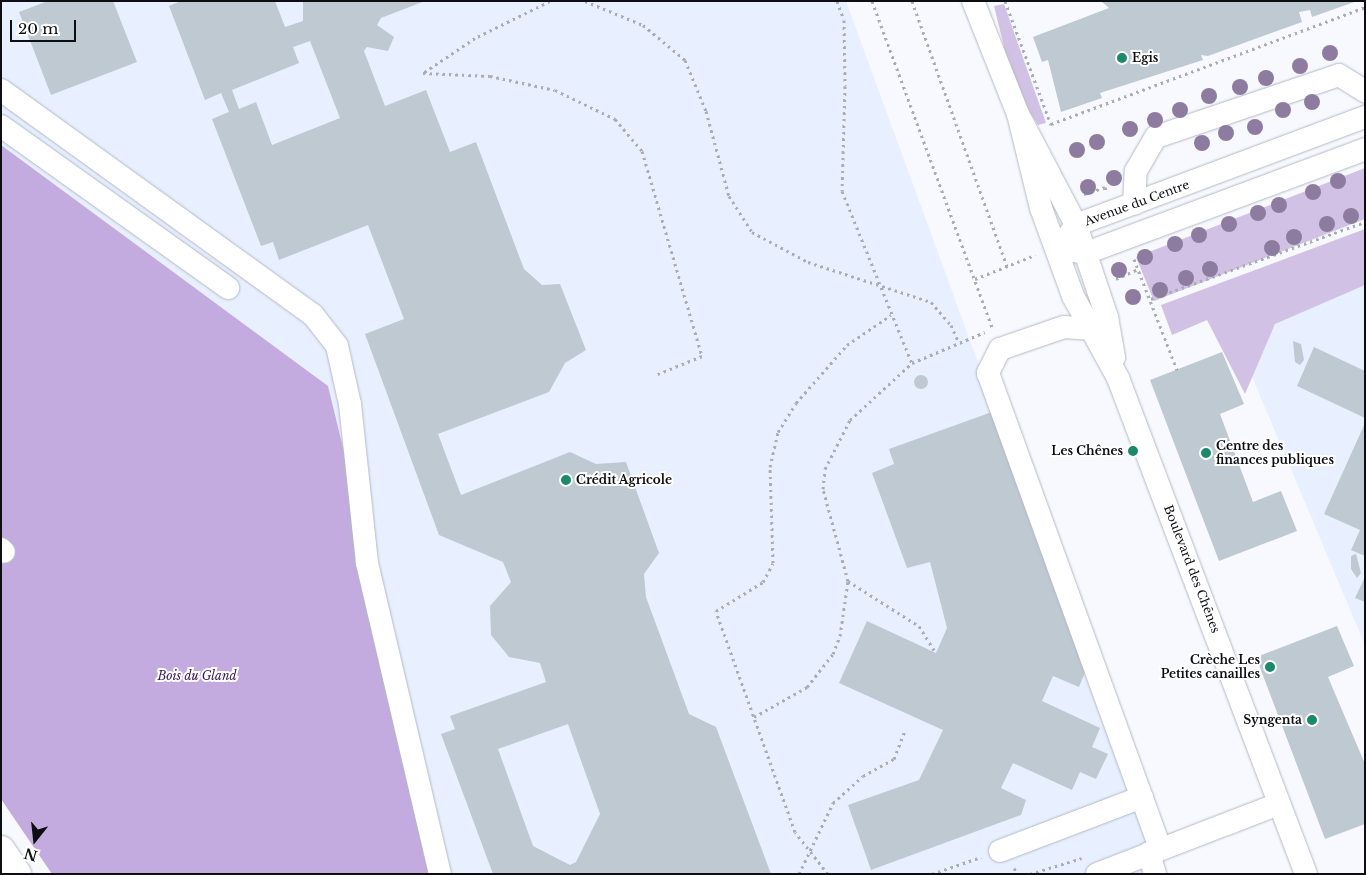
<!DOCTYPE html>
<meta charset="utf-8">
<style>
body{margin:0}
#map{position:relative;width:1366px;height:875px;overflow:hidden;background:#f7f9fe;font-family:"Libre Baskerville",serif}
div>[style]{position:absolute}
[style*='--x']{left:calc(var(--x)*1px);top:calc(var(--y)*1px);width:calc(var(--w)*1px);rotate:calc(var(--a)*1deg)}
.built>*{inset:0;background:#e8efff}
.green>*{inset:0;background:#d1c2e5}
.forest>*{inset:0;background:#c3abe0}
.building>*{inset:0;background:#bec9d2}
.round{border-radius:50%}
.path>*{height:3px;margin-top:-1.5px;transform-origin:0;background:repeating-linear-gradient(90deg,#acadb2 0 2.5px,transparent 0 6.5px)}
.roads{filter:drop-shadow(0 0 1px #b4b9c5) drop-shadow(0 0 1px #b4b9c5)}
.minor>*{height:22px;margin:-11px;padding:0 11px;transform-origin:11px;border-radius:11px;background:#fff}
.highway>*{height:28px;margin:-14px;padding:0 14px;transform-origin:14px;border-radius:14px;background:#fff}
.trees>*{width:16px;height:16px;margin:-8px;border-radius:50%;background:#8d7ca0}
.dots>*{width:14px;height:14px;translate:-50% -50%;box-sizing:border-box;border:2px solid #fff;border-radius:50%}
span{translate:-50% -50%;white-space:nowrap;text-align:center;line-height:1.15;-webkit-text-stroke:4px #fff;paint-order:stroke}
.poi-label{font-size:12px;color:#0d0e12;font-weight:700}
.left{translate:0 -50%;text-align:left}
.right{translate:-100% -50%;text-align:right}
.street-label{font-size:12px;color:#0d0e12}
.park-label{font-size:12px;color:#371654;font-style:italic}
.frame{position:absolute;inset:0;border:2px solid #0d0e12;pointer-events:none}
.north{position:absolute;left:10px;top:815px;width:50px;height:50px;-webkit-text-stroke:4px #fff;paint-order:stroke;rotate:196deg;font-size:14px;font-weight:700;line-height:20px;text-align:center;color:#0d0e12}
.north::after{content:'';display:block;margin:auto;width:18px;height:22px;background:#0d0e12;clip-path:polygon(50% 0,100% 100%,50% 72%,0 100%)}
.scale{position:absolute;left:10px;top:20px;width:66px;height:22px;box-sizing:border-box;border:2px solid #0d0e12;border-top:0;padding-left:6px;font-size:15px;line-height:18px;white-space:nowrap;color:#0d0e12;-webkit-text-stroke:4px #fff;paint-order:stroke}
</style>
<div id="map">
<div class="built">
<i style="clip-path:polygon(1px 1px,846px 1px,1165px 874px,447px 874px,328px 386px,1px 145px)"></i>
<i style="clip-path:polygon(1365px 234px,1365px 645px,1216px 291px)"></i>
</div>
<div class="green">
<i style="clip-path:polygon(1004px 4px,1046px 123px,1038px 125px,1018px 94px,1010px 71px,994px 6px)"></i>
<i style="clip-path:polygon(1365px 168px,1365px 219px,1154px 301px,1136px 257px)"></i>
<i style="clip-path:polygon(1365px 229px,1365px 285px,1275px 324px,1245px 394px,1207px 320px,1172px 335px,1161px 305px)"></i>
</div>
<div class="forest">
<i style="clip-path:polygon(1px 145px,328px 386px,447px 874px,52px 874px,1px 799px)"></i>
</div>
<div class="building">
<i style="clip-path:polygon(48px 1px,113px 1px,137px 62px,51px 95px,19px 12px)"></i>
<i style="clip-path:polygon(evenodd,181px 1px,275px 1px,285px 27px,303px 21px,303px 1px,425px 1px,381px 18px,377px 25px,394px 37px,388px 51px,367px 47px,364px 51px,385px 106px,426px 90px,450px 152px,476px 142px,524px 269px,542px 285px,560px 284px,586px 350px,565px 363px,549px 392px,438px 434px,461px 495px,570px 452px,596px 464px,626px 462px,659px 553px,644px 574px,646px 597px,689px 714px,716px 727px,771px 874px,493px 874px,441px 734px,455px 729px,450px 716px,546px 682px,540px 663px,509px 657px,491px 635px,490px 606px,511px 582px,503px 562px,439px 535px,365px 334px,404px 319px,368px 225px,279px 260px,273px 242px,261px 246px,212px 119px,229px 112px,221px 93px,205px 100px,169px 6px,181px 1px,310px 41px,340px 118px,272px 145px,256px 102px,239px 109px,232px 90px,299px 63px,293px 47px,310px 41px,181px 1px,568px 724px,600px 814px,576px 862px,570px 865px,533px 846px,498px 749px,568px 724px)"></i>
<i style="clip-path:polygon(1101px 1px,1357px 1px,1312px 17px,1310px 10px,1299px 12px,1302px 22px,1208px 56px,1201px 55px,1203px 60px,1100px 93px,1102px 98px,1061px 112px,1048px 60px,1042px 62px,1033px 37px,1109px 8px)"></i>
<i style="clip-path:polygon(1293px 341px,1301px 344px,1304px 360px,1300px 365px,1295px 362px)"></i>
<i style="clip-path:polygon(1314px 347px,1365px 371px,1365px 418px,1297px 386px)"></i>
<i style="clip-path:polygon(1222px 352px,1244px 404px,1220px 414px,1253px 502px,1281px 491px,1297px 531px,1219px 561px,1150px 380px)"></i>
<i class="round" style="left:914px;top:375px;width:14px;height:14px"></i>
<i style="clip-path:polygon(992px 412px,1085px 672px,1079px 687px,1053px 676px,1042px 701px,1100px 728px,1092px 747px,1108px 754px,1096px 779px,1080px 772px,1072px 790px,1013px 763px,1001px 788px,1026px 800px,1021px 815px,871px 870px,848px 805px,919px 780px,943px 730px,839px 683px,867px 621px,936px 653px,947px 628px,930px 562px,907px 568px,872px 473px,894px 464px,889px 449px)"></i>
<i style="clip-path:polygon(1365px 423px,1365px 556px,1351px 550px,1360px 530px,1324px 514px)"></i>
<i style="clip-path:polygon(1356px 554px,1361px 573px,1357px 578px,1351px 569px,1351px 556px)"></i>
<i style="clip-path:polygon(1365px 577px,1365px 602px,1355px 598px)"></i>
<i style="clip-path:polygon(1337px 626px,1354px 666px,1328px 677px,1365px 764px,1365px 824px,1325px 839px,1256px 657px)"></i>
</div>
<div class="path">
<i style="--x:550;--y:1;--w:84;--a:153.7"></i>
<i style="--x:475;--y:38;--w:63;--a:146.1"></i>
<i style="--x:423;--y:73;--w:67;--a:2.6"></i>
<i style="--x:490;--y:76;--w:66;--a:12.2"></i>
<i style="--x:555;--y:90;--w:67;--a:25.8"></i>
<i style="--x:615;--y:119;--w:42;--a:49.8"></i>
<i style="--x:642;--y:151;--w:214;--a:73.7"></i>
<i style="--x:702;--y:356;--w:48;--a:157.8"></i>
<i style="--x:585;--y:1;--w:63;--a:22.5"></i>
<i style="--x:643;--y:25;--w:55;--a:39.8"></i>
<i style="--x:685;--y:60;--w:55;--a:67.6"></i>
<i style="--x:706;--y:111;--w:88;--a:74.9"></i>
<i style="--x:729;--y:196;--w:43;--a:57.4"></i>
<i style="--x:752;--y:232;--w:64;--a:28.2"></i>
<i style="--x:808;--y:262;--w:129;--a:18"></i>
<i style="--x:931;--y:302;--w:30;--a:49"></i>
<i style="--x:951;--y:325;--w:17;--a:66"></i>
<i style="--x:837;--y:1;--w:20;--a:70"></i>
<i style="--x:844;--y:20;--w:66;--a:89.1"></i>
<i style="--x:845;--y:86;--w:105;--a:91.6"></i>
<i style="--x:842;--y:191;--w:186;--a:67.9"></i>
<i style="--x:872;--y:1;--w:350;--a:69.8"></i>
<i style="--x:912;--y:1;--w:282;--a:70.3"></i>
<i style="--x:1005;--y:1;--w:132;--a:69.6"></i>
<i style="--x:1051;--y:124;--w:335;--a:-20.4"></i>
<i style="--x:1084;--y:194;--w:22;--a:-18"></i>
<i style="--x:1105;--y:187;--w:4;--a:76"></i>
<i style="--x:1134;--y:259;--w:119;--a:68.8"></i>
<i style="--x:975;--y:279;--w:65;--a:-21.8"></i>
<i style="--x:1116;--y:279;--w:24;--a:-24"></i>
<i style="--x:1151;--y:299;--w:227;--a:-19.8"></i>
<i style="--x:848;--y:581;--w:84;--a:32.4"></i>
<i style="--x:919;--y:626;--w:32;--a:58"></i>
<i style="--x:754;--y:717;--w:61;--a:-29.5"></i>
<i style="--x:807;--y:687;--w:42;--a:-51.8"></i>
<i style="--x:833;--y:654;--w:19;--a:-69"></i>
<i style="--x:840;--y:636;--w:56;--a:-81.7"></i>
<i style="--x:848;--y:581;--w:95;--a:-105.2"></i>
<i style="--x:823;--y:489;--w:20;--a:-84"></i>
<i style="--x:825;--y:469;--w:55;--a:-63"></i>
<i style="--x:850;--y:420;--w:84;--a:-42.6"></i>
<i style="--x:912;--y:363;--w:79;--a:-23"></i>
<i style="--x:1014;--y:868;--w:7;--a:56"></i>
<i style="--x:799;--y:874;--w:79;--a:-64.4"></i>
<i style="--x:833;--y:803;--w:40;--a:-42"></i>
<i style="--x:863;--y:776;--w:35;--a:-29"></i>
<i style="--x:894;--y:759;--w:31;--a:-69"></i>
<i style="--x:828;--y:874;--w:53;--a:-128.2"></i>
<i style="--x:795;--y:832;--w:235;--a:-109.7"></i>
<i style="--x:716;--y:611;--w:55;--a:-31.7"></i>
<i style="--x:763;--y:582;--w:21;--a:-62"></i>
<i style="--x:773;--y:563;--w:96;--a:-91.8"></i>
<i style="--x:770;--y:467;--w:36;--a:-77"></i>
<i style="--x:778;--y:432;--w:34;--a:-58"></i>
<i style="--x:796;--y:403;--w:77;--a:-48.7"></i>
<i style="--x:847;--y:345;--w:53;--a:-34.3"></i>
<i style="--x:932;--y:874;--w:52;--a:-19.1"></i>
<i style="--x:1030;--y:874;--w:54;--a:-17.1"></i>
</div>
<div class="roads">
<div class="minor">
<i style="--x:973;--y:1;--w:122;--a:68.3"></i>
<i style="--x:1018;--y:114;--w:125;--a:62.4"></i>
<i style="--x:1076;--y:225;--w:97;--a:71.4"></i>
<i style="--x:1107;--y:317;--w:41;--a:80.1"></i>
<i style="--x:1;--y:90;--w:385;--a:35.8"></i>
<i style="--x:313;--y:315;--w:39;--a:52"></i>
<i style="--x:337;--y:346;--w:59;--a:77.4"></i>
<i style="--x:350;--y:404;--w:160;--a:83.9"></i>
<i style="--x:367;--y:563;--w:319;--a:76.8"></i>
<i style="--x:1018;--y:114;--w:97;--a:76.3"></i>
<i style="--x:1041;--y:208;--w:94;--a:70"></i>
<i style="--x:1073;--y:296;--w:94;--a:61.2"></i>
<i style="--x:1118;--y:378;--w:530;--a:69.24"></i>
<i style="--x:1;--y:126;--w:279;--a:35.5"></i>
<i style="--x:1134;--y:204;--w:33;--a:-87"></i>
<i style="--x:1136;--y:171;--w:39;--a:-60"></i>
<i style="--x:1156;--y:137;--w:193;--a:-18.7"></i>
<i style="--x:1339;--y:75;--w:31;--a:32"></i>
<i style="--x:1068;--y:236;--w:14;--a:-54"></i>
<i style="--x:1076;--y:225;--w:309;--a:-20.5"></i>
<i style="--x:1073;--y:251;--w:13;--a:9"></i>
<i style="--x:1086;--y:253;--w:298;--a:-20.4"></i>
<i style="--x:1092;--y:329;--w:28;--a:-176"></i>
<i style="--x:1064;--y:327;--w:68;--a:161"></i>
<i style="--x:1000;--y:349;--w:27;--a:117"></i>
<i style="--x:988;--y:373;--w:505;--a:70.09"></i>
<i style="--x:1;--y:549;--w:4;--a:45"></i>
<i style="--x:1000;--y:851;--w:152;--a:-20.8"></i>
<i style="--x:1149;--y:853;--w:22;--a:74"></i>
<i style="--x:1097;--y:874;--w:194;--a:-21.1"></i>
</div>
<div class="highway">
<i style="--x:1;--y:850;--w:29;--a:56"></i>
</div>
</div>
<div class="trees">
<i style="left:1330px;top:53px"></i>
<i style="left:1300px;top:66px"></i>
<i style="left:1266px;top:78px"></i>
<i style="left:1240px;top:87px"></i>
<i style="left:1209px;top:96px"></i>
<i style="left:1312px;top:102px"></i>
<i style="left:1180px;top:110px"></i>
<i style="left:1283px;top:110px"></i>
<i style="left:1155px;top:120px"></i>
<i style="left:1255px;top:127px"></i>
<i style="left:1130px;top:129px"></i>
<i style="left:1226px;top:133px"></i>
<i style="left:1097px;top:142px"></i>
<i style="left:1202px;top:143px"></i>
<i style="left:1077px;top:150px"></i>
<i style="left:1114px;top:178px"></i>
<i style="left:1338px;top:181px"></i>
<i style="left:1088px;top:187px"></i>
<i style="left:1313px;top:192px"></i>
<i style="left:1279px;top:205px"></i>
<i style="left:1258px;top:213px"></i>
<i style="left:1351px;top:216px"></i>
<i style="left:1229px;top:224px"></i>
<i style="left:1327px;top:224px"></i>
<i style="left:1199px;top:235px"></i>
<i style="left:1294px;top:237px"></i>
<i style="left:1175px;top:244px"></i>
<i style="left:1272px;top:248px"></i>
<i style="left:1145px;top:257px"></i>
<i style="left:1210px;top:269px"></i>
<i style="left:1119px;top:270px"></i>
<i style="left:1186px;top:278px"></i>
<i style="left:1160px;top:290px"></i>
<i style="left:1133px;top:297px"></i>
</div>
<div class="dots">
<i style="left:1122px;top:58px;background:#1a8a6a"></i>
<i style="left:1133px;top:451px;background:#1a8a6a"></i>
<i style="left:1206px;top:453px;background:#1a8a6a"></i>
<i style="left:566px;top:480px;background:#1a8a6a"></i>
<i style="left:1270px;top:667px;background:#1a8a6a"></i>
<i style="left:1312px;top:720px;background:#1a8a6a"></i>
</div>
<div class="poi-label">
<span class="left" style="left:1132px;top:58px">Egis</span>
<span class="left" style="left:1216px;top:453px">Centre des<br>finances publiques</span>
<span class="right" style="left:1123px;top:451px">Les Chênes</span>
<span class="left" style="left:576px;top:480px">Crédit Agricole</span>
<span class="right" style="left:1260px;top:667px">Crèche Les<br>Petites canailles</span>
<span class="right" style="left:1302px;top:720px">Syngenta</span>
</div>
<div class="street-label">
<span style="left:1137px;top:203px;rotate:-20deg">Avenue du Centre</span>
<span style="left:1192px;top:569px;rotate:69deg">Boulevard des Chênes</span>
</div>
<div class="park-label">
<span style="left:197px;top:676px">Bois du Gland</span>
</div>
<div class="frame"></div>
<div class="north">N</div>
<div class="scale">20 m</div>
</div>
